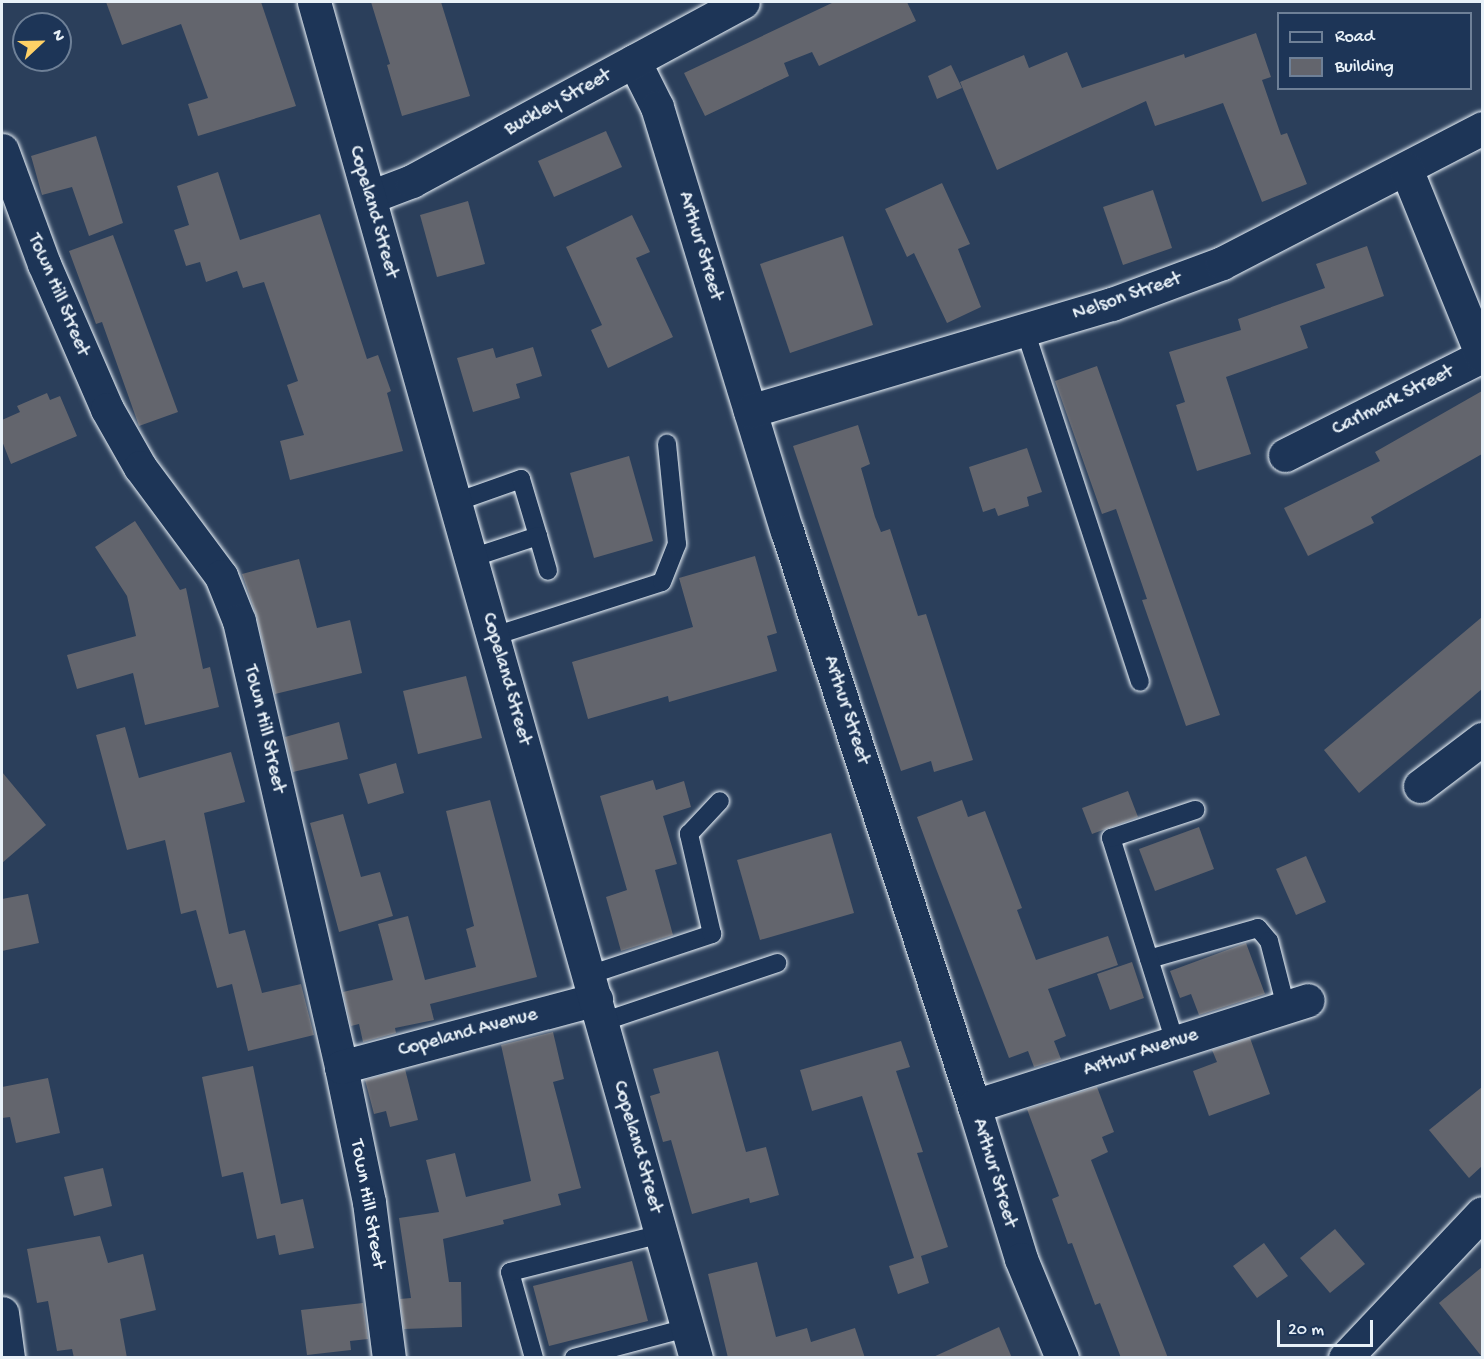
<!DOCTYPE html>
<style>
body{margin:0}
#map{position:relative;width:1484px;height:1359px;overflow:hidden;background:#2b3f5b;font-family:"Gochi Hand",sans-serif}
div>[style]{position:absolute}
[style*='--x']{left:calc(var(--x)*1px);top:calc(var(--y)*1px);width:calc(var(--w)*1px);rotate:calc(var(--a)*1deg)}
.building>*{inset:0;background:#63656d}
.roads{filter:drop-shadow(0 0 2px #e8f1f8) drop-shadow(0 0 2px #e8f1f8)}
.lane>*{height:18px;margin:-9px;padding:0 9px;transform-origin:9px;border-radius:9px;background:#1d3557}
.street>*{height:33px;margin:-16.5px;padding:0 16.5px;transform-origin:16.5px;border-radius:16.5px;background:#1d3557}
.secondary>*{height:33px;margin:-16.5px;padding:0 16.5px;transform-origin:16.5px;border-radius:16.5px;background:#1d3557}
span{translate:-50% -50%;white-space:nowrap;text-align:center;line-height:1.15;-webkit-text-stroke:5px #1d3557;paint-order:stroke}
.street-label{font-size:20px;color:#e8f1f8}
.frame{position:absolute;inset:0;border:3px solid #e8f1f8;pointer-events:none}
.legend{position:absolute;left:1277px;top:12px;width:195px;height:78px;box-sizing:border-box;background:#1d3557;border:2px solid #6e8097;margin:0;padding:8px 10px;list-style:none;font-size:18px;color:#e8f1f8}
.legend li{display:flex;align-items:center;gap:12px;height:30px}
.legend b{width:30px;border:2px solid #6e8097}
.north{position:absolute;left:12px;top:12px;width:60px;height:60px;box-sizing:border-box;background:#1d3557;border:2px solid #6e8097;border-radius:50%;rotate:68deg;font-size:16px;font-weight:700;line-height:24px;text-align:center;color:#e8f1f8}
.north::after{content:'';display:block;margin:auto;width:21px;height:27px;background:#ffd166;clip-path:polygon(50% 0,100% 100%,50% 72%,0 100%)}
.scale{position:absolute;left:1277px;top:1320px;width:96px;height:27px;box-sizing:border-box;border:3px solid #e8f1f8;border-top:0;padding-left:8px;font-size:18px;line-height:21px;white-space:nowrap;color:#e8f1f8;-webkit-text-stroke:4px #1d3557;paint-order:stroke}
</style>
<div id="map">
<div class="building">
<i style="clip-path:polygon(106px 2px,261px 2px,296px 106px,198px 136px,188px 104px,208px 98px,181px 24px,122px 45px)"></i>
<i style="clip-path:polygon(371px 2px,441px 2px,470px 96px,402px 116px,387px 65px,390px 64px)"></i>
<i style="clip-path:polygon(834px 2px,907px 2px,916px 21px,819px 66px,812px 52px,784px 63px,789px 76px,705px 116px,684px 73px)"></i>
<i style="clip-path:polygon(1256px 33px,1271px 77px,1262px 80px,1281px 135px,1287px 133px,1307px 184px,1262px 202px,1223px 103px,1155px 126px,1146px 101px,997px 170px,960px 82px,1024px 55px,1029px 68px,1067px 52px,1082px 88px,1184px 54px,1185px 58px)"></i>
<i style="clip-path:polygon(951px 65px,962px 88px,937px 99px,928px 76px)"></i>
<i style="clip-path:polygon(606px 131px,622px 167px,554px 197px,538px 161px)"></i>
<i style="clip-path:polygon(96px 136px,123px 223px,89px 236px,72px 187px,42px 195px,31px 156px)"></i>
<i style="clip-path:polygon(218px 172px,240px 240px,320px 214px,367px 359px,378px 355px,391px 391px,387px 393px,403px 451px,290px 480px,280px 441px,304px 435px,287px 385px,298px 381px,264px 282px,243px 288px,237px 271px,206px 282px,200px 262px,186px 266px,174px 230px,189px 225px,177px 186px)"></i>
<i style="clip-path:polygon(942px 183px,970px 244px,958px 249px,981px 307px,947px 323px,914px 253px,907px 257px,885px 209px)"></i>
<i style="clip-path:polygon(1153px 190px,1172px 248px,1123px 265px,1103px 207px)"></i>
<i style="clip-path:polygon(468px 201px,485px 264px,437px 277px,420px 215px)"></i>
<i style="clip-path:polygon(632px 215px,650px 252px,636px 258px,673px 337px,608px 368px,591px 330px,602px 325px,566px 247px)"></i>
<i style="clip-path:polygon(113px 235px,178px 412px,139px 426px,102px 322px,96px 324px,69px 251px)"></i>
<i style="clip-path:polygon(843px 236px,873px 325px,790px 353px,760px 264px)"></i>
<i style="clip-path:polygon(1367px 246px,1384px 296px,1300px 326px,1308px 348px,1226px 377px,1251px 454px,1197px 471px,1176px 405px,1185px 402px,1169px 352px,1241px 330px,1238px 319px,1325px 288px,1316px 264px)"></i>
<i style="clip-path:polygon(533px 347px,542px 376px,516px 384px,520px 398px,473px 412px,457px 358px,493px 348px,496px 358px)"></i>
<i style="clip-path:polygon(1097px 366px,1220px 715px,1186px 726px,1142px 600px,1147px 599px,1116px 509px,1102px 514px,1055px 381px)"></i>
<i style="clip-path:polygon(1482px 391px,1482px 454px,1371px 517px,1374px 523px,1308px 556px,1284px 508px,1380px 461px,1375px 452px)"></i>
<i style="clip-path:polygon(47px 393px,50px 400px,60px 396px,77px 436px,11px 464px,2px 441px,2px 420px,20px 412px,17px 406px)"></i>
<i style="clip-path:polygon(858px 425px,870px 464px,861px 468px,875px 517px,881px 532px,890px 529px,918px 616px,926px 614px,973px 760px,934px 772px,931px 761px,901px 771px,793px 446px)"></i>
<i style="clip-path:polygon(1027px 448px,1042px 492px,1027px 497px,1029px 506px,998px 516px,995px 508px,983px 512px,969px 467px)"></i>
<i style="clip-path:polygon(629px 456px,653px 541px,594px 558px,570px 473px)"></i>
<i style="clip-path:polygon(135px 521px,180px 590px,186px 588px,203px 669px,210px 667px,219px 707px,145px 725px,133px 673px,77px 689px,67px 655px,136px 636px,127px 596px,95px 547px)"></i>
<i style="clip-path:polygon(755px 556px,777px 633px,767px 636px,777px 671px,669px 702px,668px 696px,588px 719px,572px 662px,693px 627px,679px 578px)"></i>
<i style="clip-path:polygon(299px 559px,317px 628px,350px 620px,362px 673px,275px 694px,257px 617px,242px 574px)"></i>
<i style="clip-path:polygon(1482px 617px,1482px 689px,1359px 793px,1324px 750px)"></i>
<i style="clip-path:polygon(466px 676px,482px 738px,418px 754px,403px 691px)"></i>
<i style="clip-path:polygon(339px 722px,348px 759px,293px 772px,285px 737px)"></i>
<i style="clip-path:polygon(125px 727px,139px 778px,231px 752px,245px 802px,204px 813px,229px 934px,245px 930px,262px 993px,301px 984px,314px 1035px,248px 1051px,232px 984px,217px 988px,196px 910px,181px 914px,165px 840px,127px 850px,96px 735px)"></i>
<i style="clip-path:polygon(396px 763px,404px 793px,368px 804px,359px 774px)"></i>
<i style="clip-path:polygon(2px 772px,46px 825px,2px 863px)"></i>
<i style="clip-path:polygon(653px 780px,656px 790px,684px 781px,691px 807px,663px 816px,677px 864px,655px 870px,673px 935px,621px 951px,606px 897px,627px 890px,600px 796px)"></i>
<i style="clip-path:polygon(1128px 791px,1138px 817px,1092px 834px,1082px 808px)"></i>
<i style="clip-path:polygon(490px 800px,537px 977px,430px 1004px,434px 1020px,395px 1028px,396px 1033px,363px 1042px,359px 1024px,351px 1026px,343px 992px,393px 980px,378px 924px,408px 916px,425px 980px,476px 967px,466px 929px,474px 926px,446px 811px)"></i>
<i style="clip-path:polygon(962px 800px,968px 817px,985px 811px,1022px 908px,1017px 910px,1036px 960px,1108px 936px,1118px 965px,1048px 989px,1066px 1036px,1054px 1041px,1061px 1059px,1034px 1067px,1028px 1051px,1009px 1058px,935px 866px,917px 817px)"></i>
<i style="clip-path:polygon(343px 814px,361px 877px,380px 872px,393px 916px,339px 932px,310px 823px)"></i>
<i style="clip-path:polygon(1199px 827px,1214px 869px,1155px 891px,1139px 849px)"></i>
<i style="clip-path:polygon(831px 833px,854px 913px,760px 940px,737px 860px)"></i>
<i style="clip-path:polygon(1306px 856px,1326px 902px,1296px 915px,1276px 869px)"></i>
<i style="clip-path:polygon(28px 894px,39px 943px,2px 951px,2px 899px)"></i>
<i style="clip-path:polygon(1246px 943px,1265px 994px,1199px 1015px,1191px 994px,1180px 998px,1170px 971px)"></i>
<i style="clip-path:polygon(1132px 962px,1144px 998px,1110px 1010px,1097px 974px)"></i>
<i style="clip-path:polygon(553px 1032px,564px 1079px,553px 1082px,581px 1188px,558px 1194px,561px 1205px,503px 1220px,504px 1224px,443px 1239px,449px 1282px,461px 1282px,462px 1327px,404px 1329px,400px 1299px,411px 1298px,399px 1218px,439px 1212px,426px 1160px,455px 1153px,466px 1197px,531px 1181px,501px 1045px)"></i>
<i style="clip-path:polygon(1250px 1038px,1270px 1094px,1209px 1116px,1193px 1071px,1217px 1062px,1212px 1050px)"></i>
<i style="clip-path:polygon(901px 1041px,910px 1067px,896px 1071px,923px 1152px,917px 1153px,948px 1247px,921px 1256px,929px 1283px,898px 1294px,889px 1266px,914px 1258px,862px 1096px,812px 1111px,800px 1070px)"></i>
<i style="clip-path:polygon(718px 1051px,746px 1152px,766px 1147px,779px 1195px,750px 1203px,749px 1198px,692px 1214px,671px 1140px,663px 1142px,650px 1096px,660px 1093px,653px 1069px)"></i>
<i style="clip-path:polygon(253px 1066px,281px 1204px,303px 1199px,314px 1248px,279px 1255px,275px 1235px,257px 1239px,243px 1172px,222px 1177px,202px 1077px)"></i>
<i style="clip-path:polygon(405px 1069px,418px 1120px,390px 1127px,386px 1111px,374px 1114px,365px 1080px)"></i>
<i style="clip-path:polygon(48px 1078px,60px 1133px,16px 1143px,10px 1117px,2px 1118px,2px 1087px)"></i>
<i style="clip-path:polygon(1097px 1087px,1114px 1132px,1102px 1137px,1108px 1152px,1091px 1160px,1168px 1358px,1121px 1358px,1100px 1303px,1095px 1305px,1072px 1243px,1068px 1244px,1052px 1199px,1059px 1196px,1027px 1109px)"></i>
<i style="clip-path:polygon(1482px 1087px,1482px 1166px,1469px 1178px,1429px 1130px)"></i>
<i style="clip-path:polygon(103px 1168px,112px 1206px,74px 1216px,64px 1177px)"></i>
<i style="clip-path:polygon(1335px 1229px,1365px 1264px,1330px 1293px,1300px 1258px)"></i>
<i style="clip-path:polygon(100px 1236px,108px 1263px,143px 1254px,156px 1310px,120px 1319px,127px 1358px,74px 1358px,72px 1349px,57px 1351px,48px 1301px,37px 1303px,27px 1249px)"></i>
<i style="clip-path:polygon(1264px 1243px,1288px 1276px,1257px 1298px,1233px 1266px)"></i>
<i style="clip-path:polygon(632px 1261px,648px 1321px,549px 1346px,533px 1286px)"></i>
<i style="clip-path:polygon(757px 1262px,776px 1337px,807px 1328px,811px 1342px,855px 1328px,865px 1358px,728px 1358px,708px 1274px)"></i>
<i style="clip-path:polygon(1482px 1267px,1482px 1357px,1439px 1303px)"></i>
<i style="clip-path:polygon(363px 1303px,368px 1339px,350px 1341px,351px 1350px,307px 1355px,301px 1310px)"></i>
<i style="clip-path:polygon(999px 1327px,1012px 1358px,931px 1358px)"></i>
</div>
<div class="roads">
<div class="lane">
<i style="--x:1025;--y:330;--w:370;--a:71.9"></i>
<i style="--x:456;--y:502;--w:69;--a:-19.5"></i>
<i style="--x:521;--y:479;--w:59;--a:73.4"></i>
<i style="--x:538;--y:536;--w:71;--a:161.8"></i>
<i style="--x:538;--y:536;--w:36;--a:74"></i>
<i style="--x:494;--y:636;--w:176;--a:-17.8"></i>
<i style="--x:662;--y:582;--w:41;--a:-68.5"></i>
<i style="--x:677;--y:544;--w:101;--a:-95.7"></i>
<i style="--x:1149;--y:959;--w:113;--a:-15.9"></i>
<i style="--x:1258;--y:928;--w:17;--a:50"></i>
<i style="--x:1269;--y:941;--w:68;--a:75.6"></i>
<i style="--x:589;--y:975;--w:130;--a:-18.4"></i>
<i style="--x:712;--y:934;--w:103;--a:-103"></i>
<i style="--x:689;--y:834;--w:45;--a:-46.8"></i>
<i style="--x:602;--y:1022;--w:185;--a:-18.6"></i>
<i style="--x:1175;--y:1042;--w:214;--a:-107.4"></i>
<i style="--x:1111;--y:838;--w:89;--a:-18.4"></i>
<i style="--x:534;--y:1358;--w:89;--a:-105.6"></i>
<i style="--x:510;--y:1272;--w:156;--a:-14.1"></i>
<i style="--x:574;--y:1358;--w:117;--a:-14.9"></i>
</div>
<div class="street">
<i style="--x:634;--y:61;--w:51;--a:63.4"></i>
<i style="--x:657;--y:107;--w:443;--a:73"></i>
<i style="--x:787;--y:531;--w:605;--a:71.98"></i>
<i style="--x:974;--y:1106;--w:160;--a:72.9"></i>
<i style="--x:1021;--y:1259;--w:107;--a:67.5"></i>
<i style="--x:2;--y:150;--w:121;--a:69.8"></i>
<i style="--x:44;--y:264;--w:158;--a:66.5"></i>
<i style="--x:107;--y:409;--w:67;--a:60.4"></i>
<i style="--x:140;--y:467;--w:136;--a:53.4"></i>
<i style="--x:221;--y:576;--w:48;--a:68.2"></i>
<i style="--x:239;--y:621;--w:458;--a:77.1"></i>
<i style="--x:341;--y:1067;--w:138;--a:78.3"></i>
<i style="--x:369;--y:1202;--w:157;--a:82.7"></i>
<i style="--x:370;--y:197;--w:45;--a:-20.9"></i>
<i style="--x:412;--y:181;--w:376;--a:-28.4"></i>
<i style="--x:750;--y:411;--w:377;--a:-16.5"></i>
<i style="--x:1112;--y:304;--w:117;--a:-20.4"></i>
<i style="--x:1222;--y:263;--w:293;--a:-27.4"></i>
<i style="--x:1285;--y:455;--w:220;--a:-26.7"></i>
<i style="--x:1482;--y:356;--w:202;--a:-112.1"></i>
<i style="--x:1420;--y:786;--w:78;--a:-37.2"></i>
<i style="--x:341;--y:1067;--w:264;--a:-14.9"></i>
<i style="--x:974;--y:1106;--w:350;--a:-17.6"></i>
<i style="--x:2;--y:1313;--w:45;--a:82.4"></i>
<i style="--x:1345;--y:1358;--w:199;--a:-46.6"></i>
</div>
<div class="secondary">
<i style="--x:314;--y:2;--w:1409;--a:74.27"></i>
</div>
</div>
<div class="street-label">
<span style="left:558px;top:103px;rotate:-29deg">Buckley Street</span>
<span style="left:373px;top:212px;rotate:74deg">Copeland Street</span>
<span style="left:700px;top:246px;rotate:73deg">Arthur Street</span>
<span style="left:58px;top:295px;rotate:67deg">Town Hill Street</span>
<span style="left:1127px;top:297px;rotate:-19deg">Nelson Street</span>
<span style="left:1393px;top:401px;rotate:-27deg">Carlmark Street</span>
<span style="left:506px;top:679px;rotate:74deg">Copeland Street</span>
<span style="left:846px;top:710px;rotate:72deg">Arthur Street</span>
<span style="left:264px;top:729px;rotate:77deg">Town Hill Street</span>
<span style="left:468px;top:1033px;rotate:-15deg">Copeland Avenue</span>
<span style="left:1141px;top:1053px;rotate:-18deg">Arthur Avenue</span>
<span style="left:637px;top:1147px;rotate:74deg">Copeland Street</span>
<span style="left:994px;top:1173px;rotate:73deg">Arthur Street</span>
<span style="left:367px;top:1204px;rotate:80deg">Town Hill Street</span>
</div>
<div class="frame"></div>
<ul class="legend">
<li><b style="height:8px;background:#1d3557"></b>Road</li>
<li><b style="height:16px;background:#63656d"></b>Building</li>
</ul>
<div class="north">N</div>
<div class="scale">20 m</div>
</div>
